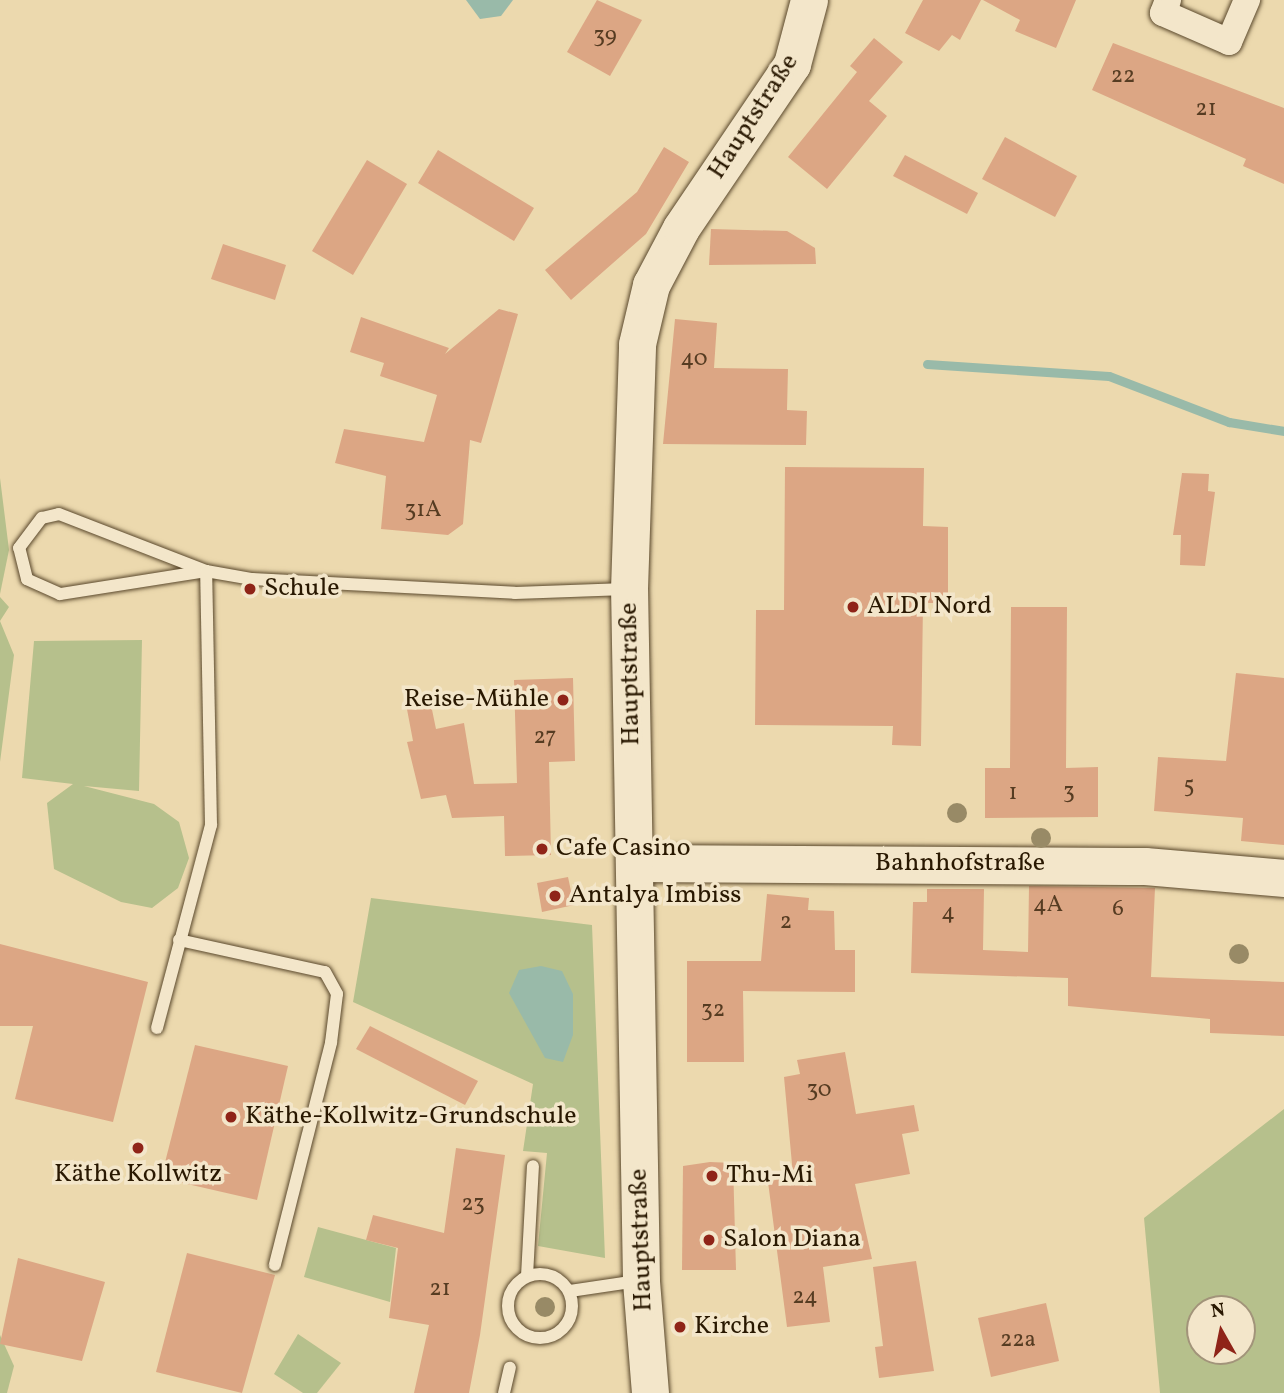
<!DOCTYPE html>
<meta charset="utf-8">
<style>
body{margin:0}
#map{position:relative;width:1284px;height:1393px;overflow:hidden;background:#ecd9ae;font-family:Vollkorn,serif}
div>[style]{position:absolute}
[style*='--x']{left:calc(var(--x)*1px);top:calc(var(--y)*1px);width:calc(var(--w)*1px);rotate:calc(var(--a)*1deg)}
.green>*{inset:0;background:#b6c08c}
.water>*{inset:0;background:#99baa9}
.stream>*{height:9px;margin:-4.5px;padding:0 4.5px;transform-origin:4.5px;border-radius:4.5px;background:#99baa9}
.building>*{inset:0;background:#dca684}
.roads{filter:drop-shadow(0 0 2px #5a482c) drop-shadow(0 0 2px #5a482c)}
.service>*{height:12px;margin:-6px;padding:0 6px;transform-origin:6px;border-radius:6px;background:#f3e6ca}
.service>.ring{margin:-6px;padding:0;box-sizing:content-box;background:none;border:12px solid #f3e6ca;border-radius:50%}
.minor>*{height:26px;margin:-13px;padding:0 13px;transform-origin:13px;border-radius:13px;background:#f3e6ca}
.secondary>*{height:37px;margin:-18.5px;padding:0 18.5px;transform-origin:18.5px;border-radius:18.5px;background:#f3e6ca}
.trees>*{width:20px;height:20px;margin:-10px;border-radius:50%;background:#988a66}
.dots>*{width:19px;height:19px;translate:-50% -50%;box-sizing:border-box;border:4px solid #f3e6ca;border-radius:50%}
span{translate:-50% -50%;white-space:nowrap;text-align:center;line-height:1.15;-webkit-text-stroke:7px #f3e6ca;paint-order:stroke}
.number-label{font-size:23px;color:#563c22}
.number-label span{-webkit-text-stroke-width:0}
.street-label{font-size:26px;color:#291801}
.poi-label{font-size:26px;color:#291801}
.left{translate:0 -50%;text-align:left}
.right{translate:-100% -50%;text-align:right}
.north{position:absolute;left:1186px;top:1295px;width:70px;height:70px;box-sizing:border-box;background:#f3e6ca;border:2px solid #a2947a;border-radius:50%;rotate:351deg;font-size:19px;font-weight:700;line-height:28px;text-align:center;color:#291801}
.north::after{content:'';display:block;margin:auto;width:24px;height:32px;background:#8f2418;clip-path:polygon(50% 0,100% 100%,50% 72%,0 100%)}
</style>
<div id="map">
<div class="green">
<i style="clip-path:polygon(0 478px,9px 550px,0 594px)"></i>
<i style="clip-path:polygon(0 597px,9px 607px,0 621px,14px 655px,0 762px)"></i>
<i style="clip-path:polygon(142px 640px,139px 791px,84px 786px,154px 804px,179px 822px,189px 858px,178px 888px,152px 908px,121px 902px,54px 869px,47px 803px,73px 784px,22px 778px,34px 641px)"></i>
<i style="clip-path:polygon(371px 898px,592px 925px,605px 1258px,538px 1246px,547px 1153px,523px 1151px,533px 1084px,353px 1002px)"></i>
<i style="clip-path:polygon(evenodd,1284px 1109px,1284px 1393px,1160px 1393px,1144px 1218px,1284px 1109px,1200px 1309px,1242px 1309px,1242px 1351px,1200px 1351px,1200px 1309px)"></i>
<i style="clip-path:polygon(318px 1227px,396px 1248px,390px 1302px,304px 1277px)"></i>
<i style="clip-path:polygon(298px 1334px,341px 1363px,317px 1393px,303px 1393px,274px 1374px)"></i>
<i style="clip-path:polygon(0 1335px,14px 1366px,7px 1393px,0 1393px)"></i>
</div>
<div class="water">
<i style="clip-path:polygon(466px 0,513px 0,501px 16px,480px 19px)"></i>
<i style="clip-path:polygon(541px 966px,562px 971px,573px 994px,573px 1035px,563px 1062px,545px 1058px,509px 993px,519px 970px)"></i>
</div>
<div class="stream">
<i style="--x:927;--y:364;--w:182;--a:3.8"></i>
<i style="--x:1109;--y:376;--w:129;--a:21"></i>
<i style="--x:1229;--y:422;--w:56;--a:9.3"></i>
</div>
<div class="building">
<i style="clip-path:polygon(597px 0,642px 20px,610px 76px,567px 52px)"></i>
<i style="clip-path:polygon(923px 0,981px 0,960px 40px,952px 35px,939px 51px,905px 33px)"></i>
<i style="clip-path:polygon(983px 0,1076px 0,1056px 48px,1015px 31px,1020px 20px)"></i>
<i style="clip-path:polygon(874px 38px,903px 62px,869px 101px,887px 116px,827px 189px,788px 157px,857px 72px,850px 66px)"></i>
<i style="clip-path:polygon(1113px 43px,1284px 108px,1284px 184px,1243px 166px,1246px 159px,1092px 90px)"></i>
<i style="clip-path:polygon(1005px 137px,1077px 176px,1055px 217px,982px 179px)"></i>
<i style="clip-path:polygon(664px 147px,689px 162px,646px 234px,571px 300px,545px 270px,637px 192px)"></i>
<i style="clip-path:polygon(438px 150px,534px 208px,514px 241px,418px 183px)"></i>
<i style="clip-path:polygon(905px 155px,978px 193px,967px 214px,893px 176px)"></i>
<i style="clip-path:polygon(367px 160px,407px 184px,353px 275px,312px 251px)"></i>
<i style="clip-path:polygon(711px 229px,787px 231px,815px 248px,816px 264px,709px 265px)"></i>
<i style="clip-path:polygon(223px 244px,286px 265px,275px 300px,211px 279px)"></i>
<i style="clip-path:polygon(499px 309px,518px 314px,481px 443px,470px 440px,463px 524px,448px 535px,381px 529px,386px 476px,335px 463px,344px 429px,424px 442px,437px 395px,380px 376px,384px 363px,350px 352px,361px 317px,449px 348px,445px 354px)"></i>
<i style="clip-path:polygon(675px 319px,717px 323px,714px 368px,788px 369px,787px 410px,807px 411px,806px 445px,663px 444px)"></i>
<i style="clip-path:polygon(785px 467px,924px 468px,923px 526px,948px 527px,948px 603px,923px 603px,921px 746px,892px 745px,893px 726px,755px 725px,756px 610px,784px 610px)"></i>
<i style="clip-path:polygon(1182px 473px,1209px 474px,1208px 491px,1215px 492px,1205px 566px,1180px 565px,1181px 535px,1173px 535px)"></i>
<i style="clip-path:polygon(1011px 607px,1067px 607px,1066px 768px,1098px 767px,1098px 817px,985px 818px,985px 768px,1010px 768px)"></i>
<i style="clip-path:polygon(1236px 673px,1284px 678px,1284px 845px,1241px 841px,1243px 818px,1154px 811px,1158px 757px,1226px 761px)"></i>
<i style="clip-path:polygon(573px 678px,575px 761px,549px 762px,551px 855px,505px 856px,504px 816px,452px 818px,446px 795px,421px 799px,407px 742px,413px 741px,406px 704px,430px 700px,436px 729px,464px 723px,474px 784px,517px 783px,514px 680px)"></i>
<i style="clip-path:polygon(568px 877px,574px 905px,542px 912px,537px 883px)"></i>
<i style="clip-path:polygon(1029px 886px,1155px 888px,1151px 977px,1284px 982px,1284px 1036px,1210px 1033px,1210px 1019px,1068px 1006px,1068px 978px,911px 973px,913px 902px,927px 902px,927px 889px,984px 889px,983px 950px,1028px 952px)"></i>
<i style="clip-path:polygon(767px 894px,809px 898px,808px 910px,834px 911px,835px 950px,855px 950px,855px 992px,743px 991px,744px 1062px,687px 1062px,687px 961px,761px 961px)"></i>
<i style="clip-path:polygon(0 944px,148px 982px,113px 1122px,15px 1099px,33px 1026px,0 1026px)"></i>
<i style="clip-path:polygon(370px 1026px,478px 1081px,465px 1105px,356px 1049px)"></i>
<i style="clip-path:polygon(195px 1045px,288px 1066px,257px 1200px,161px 1178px)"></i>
<i style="clip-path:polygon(845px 1052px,856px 1114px,914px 1105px,919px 1131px,902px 1134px,910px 1174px,855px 1184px,872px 1259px,823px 1267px,830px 1322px,787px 1327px,768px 1182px,793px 1175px,784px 1077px,800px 1074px,797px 1060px)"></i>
<i style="clip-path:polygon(456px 1148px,505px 1155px,480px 1335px,469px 1393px,414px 1393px,429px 1325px,389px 1318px,398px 1248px,366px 1240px,373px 1215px,444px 1233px)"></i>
<i style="clip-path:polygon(710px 1162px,733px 1163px,736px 1270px,682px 1270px,683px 1166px)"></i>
<i style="clip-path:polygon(187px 1253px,275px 1275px,242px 1393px,156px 1372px)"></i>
<i style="clip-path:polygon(18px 1258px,105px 1282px,82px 1361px,0 1344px)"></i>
<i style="clip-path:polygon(916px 1261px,934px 1371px,879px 1378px,875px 1347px,883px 1346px,873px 1267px)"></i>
<i style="clip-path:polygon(1046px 1303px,1059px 1361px,991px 1377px,978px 1318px)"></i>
</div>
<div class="roads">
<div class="service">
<i style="--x:206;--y:571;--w:148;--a:171"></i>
<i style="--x:60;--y:594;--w:36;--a:-156"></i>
<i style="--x:27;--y:579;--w:32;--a:-104"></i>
<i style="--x:19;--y:548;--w:38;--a:-53"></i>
<i style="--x:42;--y:518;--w:17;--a:-13"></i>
<i style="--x:59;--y:514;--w:158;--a:21.2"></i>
<i style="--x:206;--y:571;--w:47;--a:9.9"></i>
<i style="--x:252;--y:579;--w:263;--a:3"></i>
<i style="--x:515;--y:593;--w:111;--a:-2.1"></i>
<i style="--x:179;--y:940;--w:149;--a:12.4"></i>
<i style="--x:325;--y:972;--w:25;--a:61"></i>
<i style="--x:337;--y:994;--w:49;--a:97"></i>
<i style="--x:331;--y:1043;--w:229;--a:104.2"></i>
<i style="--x:157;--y:1028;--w:210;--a:-75.1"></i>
<i style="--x:211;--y:825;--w:254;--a:-91.1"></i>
<i class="ring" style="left:508px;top:1274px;width:52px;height:52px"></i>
<i style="--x:527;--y:1276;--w:110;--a:-86.9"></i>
<i style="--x:570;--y:1291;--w:68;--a:-8.5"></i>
<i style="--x:504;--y:1393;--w:26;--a:-77"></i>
</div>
<div class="minor">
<i style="--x:1168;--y:0;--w:14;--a:111"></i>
<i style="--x:1163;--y:13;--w:72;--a:23.7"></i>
<i style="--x:1229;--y:42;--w:46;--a:-66.8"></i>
</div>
<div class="secondary">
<i style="--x:635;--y:863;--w:510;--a:0.34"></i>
<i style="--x:1145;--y:866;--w:140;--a:4.9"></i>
<i style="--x:650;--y:1393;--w:113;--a:-94.6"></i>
<i style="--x:641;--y:1280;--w:691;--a:-90.99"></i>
<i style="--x:629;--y:589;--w:245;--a:-88.1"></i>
<i style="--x:637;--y:344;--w:61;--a:-76.7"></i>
<i style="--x:651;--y:285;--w:64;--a:-62.2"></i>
<i style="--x:681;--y:228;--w:198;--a:-55.9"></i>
<i style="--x:792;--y:64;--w:66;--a:-75.1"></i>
</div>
</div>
<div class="trees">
<i style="left:957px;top:813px"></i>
<i style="left:1041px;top:838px"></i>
<i style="left:1239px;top:954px"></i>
<i style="left:545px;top:1307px"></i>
</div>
<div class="dots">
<i style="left:250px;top:589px;background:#8f2418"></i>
<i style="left:853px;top:607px;background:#8f2418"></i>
<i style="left:563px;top:700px;background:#8f2418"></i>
<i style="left:542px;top:849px;background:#8f2418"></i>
<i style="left:555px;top:896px;background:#8f2418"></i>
<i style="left:231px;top:1117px;background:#8f2418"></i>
<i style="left:138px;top:1148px;background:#8f2418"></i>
<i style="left:712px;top:1176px;background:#8f2418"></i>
<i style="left:709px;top:1240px;background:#8f2418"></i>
<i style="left:680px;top:1327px;background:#8f2418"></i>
</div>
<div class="number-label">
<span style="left:605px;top:36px">39</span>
<span style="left:1123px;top:76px">22</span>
<span style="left:1206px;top:109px">21</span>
<span style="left:694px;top:359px">40</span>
<span style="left:423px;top:510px">31A</span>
<span style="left:545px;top:737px">27</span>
<span style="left:1189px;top:786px">5</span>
<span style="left:1069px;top:792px">3</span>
<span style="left:1013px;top:793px">1</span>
<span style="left:1048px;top:905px">4A</span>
<span style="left:1118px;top:909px">6</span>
<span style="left:948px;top:913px">4</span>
<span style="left:786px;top:922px">2</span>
<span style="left:713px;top:1010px">32</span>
<span style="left:819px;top:1090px">30</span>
<span style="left:473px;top:1204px">23</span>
<span style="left:440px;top:1289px">21</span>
<span style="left:805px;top:1297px">24</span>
<span style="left:1018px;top:1340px">22a</span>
</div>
<div class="street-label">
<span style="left:754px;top:117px;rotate:-57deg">Hauptstraße</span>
<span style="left:631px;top:674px;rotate:-91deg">Hauptstraße</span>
<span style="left:960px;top:864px">Bahnhofstraße</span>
<span style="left:642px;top:1240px;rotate:-92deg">Hauptstraße</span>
</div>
<div class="poi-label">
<span class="left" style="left:264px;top:589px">Schule</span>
<span class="left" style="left:867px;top:607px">ALDI Nord</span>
<span class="right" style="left:549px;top:700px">Reise-Mühle</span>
<span class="left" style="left:556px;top:849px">Cafe Casino</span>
<span class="left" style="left:569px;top:896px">Antalya Imbiss</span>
<span class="left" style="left:245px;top:1117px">Käthe-Kollwitz-Grundschule</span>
<span style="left:138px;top:1175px">Käthe Kollwitz</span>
<span class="left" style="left:726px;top:1176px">Thu-Mi</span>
<span class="left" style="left:723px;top:1240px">Salon Diana</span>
<span class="left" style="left:694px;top:1327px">Kirche</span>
</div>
<div class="north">N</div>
</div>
